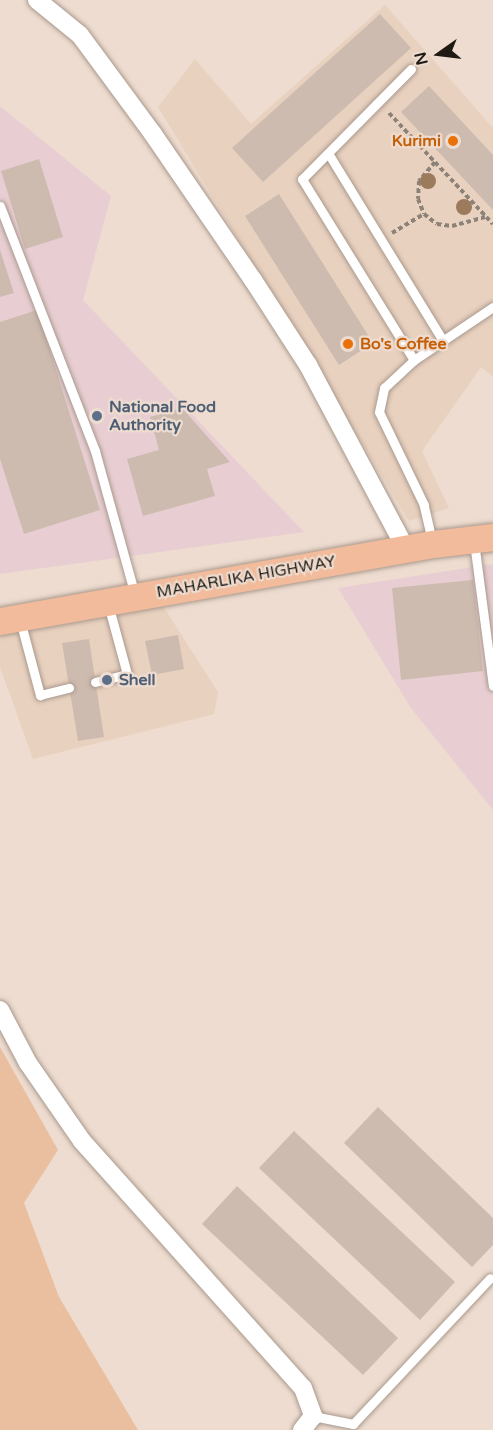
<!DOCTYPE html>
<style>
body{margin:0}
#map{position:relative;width:493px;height:1430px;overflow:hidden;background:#eddccf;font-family:"Varela Round",sans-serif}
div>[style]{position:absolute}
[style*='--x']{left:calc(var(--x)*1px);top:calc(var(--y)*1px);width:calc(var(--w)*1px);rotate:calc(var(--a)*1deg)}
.built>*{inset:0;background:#e9d1bf}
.industrial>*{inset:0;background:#e8ced2}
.green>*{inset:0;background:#e9bfa0}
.building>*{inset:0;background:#cdbbaf}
.path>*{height:4px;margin-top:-2px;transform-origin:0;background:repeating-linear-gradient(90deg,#8d8278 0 4.5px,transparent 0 7.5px)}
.roads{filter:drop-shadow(0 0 2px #aa998d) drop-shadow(0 0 2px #aa998d)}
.service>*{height:9px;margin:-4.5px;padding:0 4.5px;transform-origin:4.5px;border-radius:4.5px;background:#fff}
.minor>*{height:18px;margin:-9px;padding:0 9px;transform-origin:9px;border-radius:9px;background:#fff}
.primary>*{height:27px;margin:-13.5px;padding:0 13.5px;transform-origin:13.5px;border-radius:13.5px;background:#f1bb9c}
.trees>*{width:16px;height:16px;margin:-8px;border-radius:50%;background:#9c7b5d}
.dots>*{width:16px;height:16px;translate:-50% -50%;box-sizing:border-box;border:3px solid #eddccf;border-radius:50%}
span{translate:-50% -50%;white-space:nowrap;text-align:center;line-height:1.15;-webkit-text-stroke:4.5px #eddccf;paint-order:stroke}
.food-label{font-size:16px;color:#c56008;font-weight:700}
.right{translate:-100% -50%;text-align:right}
.left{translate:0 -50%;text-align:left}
.service-label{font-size:16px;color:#4e5e75;font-weight:700}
.street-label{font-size:16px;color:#201a15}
.north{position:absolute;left:409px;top:24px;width:60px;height:60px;-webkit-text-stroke:4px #eddccf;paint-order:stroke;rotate:256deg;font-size:16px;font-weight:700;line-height:24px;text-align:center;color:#201a15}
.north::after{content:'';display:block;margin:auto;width:21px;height:27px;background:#201a15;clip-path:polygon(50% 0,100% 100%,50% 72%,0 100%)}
</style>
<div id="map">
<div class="built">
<i style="clip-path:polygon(385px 5px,493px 128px,493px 377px,481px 367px,422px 451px,449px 508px,409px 521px,158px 107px,195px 59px,251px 124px)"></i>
<i style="clip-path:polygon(163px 606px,218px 692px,214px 714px,33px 759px,0 667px,0 636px)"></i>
</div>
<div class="industrial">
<i style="clip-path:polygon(0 106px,111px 196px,83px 300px,304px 532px,0 574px)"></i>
<i style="clip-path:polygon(493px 564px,493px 810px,411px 708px,338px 588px)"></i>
</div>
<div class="green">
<i style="clip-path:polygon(0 1047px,58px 1150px,24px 1203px,59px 1297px,138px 1430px,0 1430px)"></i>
</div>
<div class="building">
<i style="clip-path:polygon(380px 14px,411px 48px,263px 182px,232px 148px)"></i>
<i style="clip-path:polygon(429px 86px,493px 155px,493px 210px,401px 112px)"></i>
<i style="clip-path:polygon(39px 159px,63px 237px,25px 249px,1px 171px)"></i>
<i style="clip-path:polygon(279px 194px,373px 343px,339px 365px,245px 216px)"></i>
<i style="clip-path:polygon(0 250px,14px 293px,0 297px)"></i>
<i style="clip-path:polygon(37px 310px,100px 510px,24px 534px,0 459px,0 322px)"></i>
<i style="clip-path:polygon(182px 408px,230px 462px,207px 469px,215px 496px,143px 516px,127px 459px,159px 450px,150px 417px)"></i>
<i style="clip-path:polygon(473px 580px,483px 671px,401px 680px,392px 588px)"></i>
<i style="clip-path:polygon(178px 635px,184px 669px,152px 675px,145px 641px)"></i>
<i style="clip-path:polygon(89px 639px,104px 737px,78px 741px,62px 643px)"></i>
<i style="clip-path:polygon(378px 1107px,493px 1218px,493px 1245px,472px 1267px,344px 1143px)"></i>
<i style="clip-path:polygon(294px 1131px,455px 1282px,420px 1320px,259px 1168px)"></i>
<i style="clip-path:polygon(237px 1186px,398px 1338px,363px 1375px,202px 1224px)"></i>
</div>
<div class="path">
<i style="--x:389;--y:113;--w:152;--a:46.9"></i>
<i style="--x:435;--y:162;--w:25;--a:130"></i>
<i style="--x:419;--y:181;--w:18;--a:93"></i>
<i style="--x:418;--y:199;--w:16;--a:68"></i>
<i style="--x:424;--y:214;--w:16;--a:38"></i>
<i style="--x:437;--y:224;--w:15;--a:8"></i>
<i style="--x:452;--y:226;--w:35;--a:-15"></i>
<i style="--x:392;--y:233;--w:37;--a:-31"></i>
</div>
<div class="roads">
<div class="service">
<i style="--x:411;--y:69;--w:155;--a:134.7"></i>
<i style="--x:302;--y:179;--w:213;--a:58.3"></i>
<i style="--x:328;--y:153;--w:220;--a:58.5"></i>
<i style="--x:0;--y:206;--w:263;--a:68.8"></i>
<i style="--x:95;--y:451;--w:149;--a:74.5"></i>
<i style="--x:432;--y:541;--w:37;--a:-103"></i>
<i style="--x:424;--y:505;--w:103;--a:-115.8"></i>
<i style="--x:379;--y:412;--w:25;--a:-78"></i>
<i style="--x:384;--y:388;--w:41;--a:-43"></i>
<i style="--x:414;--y:360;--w:95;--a:-33.9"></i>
<i style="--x:474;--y:542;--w:145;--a:82.5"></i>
<i style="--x:20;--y:620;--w:78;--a:75.1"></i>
<i style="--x:40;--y:695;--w:30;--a:-14"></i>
<i style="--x:95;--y:682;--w:33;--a:-14"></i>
<i style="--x:127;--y:674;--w:73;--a:-105.2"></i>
<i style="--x:313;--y:1416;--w:41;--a:11.3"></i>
<i style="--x:353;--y:1424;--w:200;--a:-46.8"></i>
</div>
<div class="minor">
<i style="--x:37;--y:0;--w:55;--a:39.1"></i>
<i style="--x:80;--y:35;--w:123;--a:53.6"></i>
<i style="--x:153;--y:134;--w:177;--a:55.6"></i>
<i style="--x:253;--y:280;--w:101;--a:57.1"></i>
<i style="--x:308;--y:365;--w:208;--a:62"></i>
<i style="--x:0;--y:1010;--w:60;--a:62.2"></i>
<i style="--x:28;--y:1063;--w:95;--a:55.3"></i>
<i style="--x:82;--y:1141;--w:331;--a:48.2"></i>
<i style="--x:303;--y:1388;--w:30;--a:70"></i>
<i style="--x:313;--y:1416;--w:18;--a:128"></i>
</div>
<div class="primary">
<i style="--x:0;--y:621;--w:440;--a:-10.1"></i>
<i style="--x:433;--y:544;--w:60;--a:-6.7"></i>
</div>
</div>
<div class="trees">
<i style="left:428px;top:181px"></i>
<i style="left:464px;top:207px"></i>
</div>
<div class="dots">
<i style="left:453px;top:141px;background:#e8710a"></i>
<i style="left:348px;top:344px;background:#e8710a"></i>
<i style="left:97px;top:416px;background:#5c6f8a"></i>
<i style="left:107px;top:680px;background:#5c6f8a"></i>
</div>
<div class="food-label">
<span class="right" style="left:441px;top:141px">Kurimi</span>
<span class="left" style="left:360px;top:344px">Bo's Coffee</span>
</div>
<div class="service-label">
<span class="left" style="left:109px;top:416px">National Food<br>Authority</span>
<span class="left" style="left:119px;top:680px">Shell</span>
</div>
<div class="street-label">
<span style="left:246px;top:577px;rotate:-10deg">MAHARLIKA HIGHWAY</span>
</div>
<div class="north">N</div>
</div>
